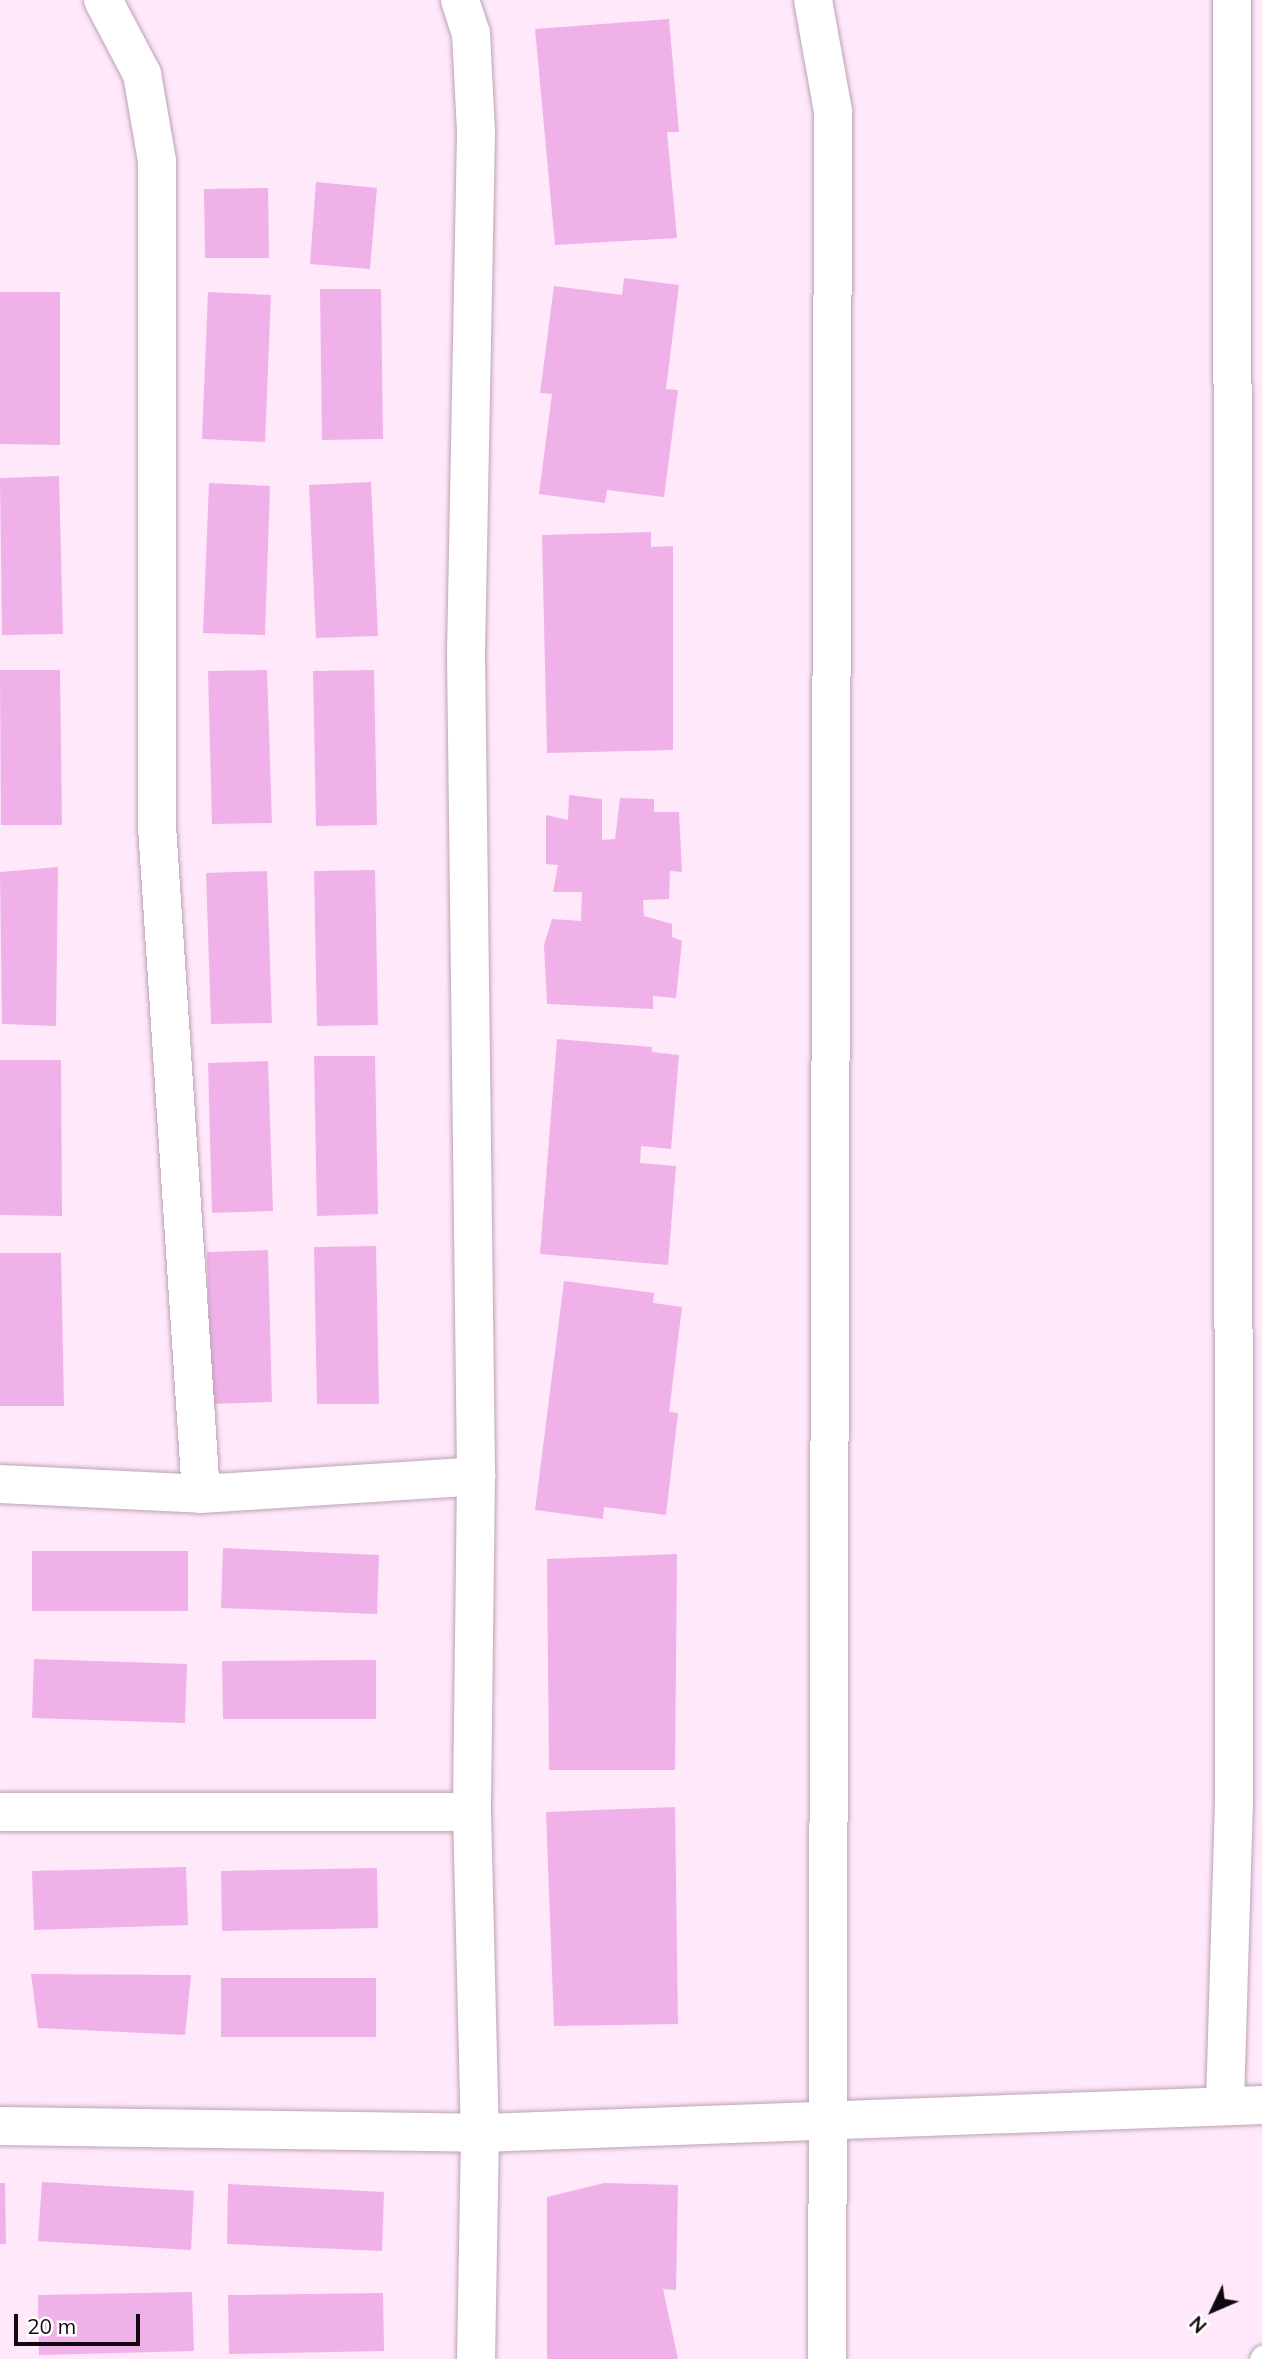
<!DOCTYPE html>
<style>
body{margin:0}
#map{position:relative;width:1262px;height:2359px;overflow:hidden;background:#fee8fa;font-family:Mulish,sans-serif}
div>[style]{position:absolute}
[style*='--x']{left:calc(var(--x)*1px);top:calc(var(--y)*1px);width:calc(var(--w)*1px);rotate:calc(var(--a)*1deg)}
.building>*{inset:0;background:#f0b1e8}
.roads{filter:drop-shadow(0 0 2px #bba2b7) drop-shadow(0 0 2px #bba2b7)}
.service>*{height:21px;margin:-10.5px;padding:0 10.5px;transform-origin:10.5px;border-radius:10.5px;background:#fff}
.minor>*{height:38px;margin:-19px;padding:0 19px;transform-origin:19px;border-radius:19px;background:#fff}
span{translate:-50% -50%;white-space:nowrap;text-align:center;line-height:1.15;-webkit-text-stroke:5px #fff;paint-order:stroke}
.north{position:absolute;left:1178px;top:2275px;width:70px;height:70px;-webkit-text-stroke:5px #fff;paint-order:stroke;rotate:226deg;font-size:19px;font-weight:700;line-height:28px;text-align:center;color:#110910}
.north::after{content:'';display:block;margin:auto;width:24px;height:32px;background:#110910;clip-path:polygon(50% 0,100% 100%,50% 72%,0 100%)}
.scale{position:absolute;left:14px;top:2314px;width:126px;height:32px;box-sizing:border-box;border:4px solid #110910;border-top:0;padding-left:9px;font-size:21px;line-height:24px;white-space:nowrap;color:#110910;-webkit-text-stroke:5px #fff;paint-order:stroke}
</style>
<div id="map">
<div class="building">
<i style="clip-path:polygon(669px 19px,679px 132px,667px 132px,677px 238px,555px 245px,535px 29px)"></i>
<i style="clip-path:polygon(316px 182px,377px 188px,370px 269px,310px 264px)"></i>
<i style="clip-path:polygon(268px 188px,269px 258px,205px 258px,204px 189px)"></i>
<i style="clip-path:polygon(624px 278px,679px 285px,666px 389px,678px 390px,664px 497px,607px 490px,605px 503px,539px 494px,552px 394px,540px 393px,554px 286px,622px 295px)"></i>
<i style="clip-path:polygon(320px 289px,381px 289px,383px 439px,322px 440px)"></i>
<i style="clip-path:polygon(0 292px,60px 292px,60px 445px,0 444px)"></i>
<i style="clip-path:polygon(208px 292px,271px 295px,265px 442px,202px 439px)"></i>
<i style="clip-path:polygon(59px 476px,63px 634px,2px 635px,0 478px)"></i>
<i style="clip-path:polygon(371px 482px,378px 636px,316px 638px,309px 485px)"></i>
<i style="clip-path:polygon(209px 483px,270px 486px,265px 635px,203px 633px)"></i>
<i style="clip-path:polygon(651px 532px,651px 547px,673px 546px,673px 750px,547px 753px,542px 535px)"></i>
<i style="clip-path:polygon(0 670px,60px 670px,62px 825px,1px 825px)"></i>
<i style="clip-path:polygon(267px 670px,272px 823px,212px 824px,208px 671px)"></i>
<i style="clip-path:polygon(374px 670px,377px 825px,316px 826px,313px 671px)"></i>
<i style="clip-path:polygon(569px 795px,602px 799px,602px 840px,615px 839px,620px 798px,654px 799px,654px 812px,679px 812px,682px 872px,670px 871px,669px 899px,643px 900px,644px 916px,672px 924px,672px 937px,682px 941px,676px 998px,653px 996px,653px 1009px,547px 1004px,544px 945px,552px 919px,581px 921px,582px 892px,553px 892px,558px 865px,546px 864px,546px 815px,568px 820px)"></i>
<i style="clip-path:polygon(58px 867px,56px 1026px,2px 1024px,0 872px)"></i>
<i style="clip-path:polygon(375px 870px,378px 1025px,317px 1026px,314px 871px)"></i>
<i style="clip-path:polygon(267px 871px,272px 1023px,211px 1024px,206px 873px)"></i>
<i style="clip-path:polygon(557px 1039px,652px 1047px,652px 1052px,679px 1055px,671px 1149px,641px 1146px,640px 1163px,676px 1166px,668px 1265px,540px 1254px)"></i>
<i style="clip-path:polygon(314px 1056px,375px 1056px,378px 1214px,317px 1216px)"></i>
<i style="clip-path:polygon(0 1060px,61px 1060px,62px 1216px,0 1215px)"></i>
<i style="clip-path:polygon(268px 1061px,273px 1211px,212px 1213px,208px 1063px)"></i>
<i style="clip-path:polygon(376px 1246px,379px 1404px,317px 1404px,314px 1247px)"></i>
<i style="clip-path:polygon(268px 1250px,272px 1402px,211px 1404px,207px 1252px)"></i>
<i style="clip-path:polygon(0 1253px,61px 1253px,64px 1406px,0 1406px)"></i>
<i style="clip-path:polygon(564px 1281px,654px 1293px,653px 1303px,682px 1307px,669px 1412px,678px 1413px,666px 1515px,604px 1507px,603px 1519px,535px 1510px)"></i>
<i style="clip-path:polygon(223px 1548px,379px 1555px,377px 1614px,221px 1608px)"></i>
<i style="clip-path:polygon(32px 1551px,188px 1551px,188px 1611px,32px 1611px)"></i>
<i style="clip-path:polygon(677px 1554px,675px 1770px,549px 1770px,547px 1559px)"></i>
<i style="clip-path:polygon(34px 1659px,187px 1664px,185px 1723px,32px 1718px)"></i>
<i style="clip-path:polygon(376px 1660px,376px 1719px,223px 1719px,222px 1661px)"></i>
<i style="clip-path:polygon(675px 1807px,678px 2024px,554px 2026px,546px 1812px)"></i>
<i style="clip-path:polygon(186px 1867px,188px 1925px,34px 1930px,32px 1871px)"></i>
<i style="clip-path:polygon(377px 1868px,378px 1928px,222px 1931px,221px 1871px)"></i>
<i style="clip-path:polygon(31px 1974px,191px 1975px,185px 2035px,38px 2028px)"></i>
<i style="clip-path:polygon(221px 1978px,376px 1978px,376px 2037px,221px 2037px)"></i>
<i style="clip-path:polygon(42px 2182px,194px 2191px,191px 2250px,38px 2241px)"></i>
<i style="clip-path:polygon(0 2183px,5px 2183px,6px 2244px,0 2244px)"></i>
<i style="clip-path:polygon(604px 2183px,678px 2185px,676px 2290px,663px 2289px,678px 2359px,547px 2359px,547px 2197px)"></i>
<i style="clip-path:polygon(228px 2184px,384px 2192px,382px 2251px,227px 2244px)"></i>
<i style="clip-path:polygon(192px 2292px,194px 2351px,39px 2355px,38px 2295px)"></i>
<i style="clip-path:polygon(383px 2293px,384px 2351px,229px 2354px,228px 2295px)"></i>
</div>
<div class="roads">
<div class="service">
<i style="--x:1260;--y:2359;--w:4;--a:-56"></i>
</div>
<div class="minor">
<i style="--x:103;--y:0;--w:84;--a:62.2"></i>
<i style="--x:142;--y:74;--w:88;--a:80.2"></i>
<i style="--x:157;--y:161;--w:665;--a:90"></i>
<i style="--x:157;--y:826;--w:669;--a:86.23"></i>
<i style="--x:460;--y:0;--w:35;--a:72"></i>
<i style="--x:471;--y:33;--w:100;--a:87.1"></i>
<i style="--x:476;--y:133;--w:521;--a:91.1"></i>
<i style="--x:466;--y:654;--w:822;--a:89.3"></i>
<i style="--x:476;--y:1476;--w:336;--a:90.7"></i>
<i style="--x:472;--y:1812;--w:321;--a:88.6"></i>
<i style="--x:480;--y:2133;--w:226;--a:91"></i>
<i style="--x:813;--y:0;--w:113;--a:79.8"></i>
<i style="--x:833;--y:111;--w:2248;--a:90.15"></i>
<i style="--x:0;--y:1484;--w:201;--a:2.8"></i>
<i style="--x:201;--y:1494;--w:276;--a:-3.7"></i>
<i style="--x:0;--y:1812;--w:472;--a:0"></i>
<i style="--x:1225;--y:2104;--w:299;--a:-88.3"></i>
<i style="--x:1234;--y:1805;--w:1805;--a:-90.06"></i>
<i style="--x:0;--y:2126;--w:480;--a:0.8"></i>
<i style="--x:480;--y:2133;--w:783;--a:-2.05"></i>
</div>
</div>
<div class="north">N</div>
<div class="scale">20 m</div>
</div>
